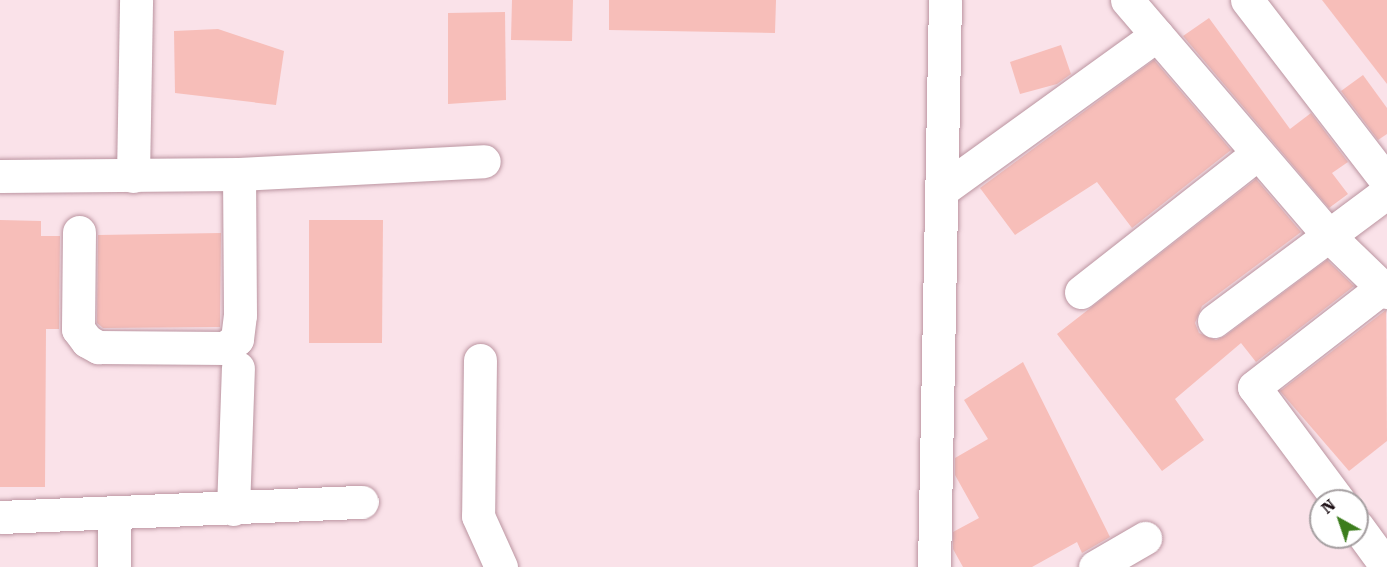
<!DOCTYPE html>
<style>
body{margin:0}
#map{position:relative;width:1387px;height:567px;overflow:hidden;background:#fae2e9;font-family:"Roboto Serif",serif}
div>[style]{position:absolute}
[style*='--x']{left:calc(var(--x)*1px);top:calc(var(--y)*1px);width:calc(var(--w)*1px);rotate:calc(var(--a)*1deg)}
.building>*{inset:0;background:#f7beb9}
.roads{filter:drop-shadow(0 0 2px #bb95a1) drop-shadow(0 0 2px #bb95a1)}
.minor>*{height:33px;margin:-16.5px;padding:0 16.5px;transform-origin:16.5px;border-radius:16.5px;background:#fff}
span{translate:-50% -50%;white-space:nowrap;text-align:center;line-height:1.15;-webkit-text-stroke:4.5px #fff;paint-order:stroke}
.north{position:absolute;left:1309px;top:489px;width:60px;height:60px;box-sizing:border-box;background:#fff;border:2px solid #a59fa1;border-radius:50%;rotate:320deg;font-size:16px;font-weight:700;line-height:24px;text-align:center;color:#1d1015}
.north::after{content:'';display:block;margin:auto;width:21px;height:27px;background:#3c7d1d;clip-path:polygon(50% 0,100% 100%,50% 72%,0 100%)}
</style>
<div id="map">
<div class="building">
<i style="clip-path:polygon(512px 0,573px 0,572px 41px,511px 40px)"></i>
<i style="clip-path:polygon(609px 0,776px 0,775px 33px,609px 30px)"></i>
<i style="clip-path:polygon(1322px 0,1387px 0,1387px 84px)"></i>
<i style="clip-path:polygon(505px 12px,506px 100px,448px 104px,448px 13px)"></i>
<i style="clip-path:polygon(1209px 18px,1290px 129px,1311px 113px,1348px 162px,1332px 173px,1348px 194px,1329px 208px,1183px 36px)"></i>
<i style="clip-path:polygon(218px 29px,284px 51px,276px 105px,175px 93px,174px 31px)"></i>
<i style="clip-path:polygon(1061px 45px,1071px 74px,1057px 84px,1020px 94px,1010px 62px)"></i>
<i style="clip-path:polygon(1154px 60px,1231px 150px,1132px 228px,1097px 182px,1015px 235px,980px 188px)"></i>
<i style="clip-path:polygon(1363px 75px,1387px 108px,1387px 134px,1378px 140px,1341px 91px)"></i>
<i style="clip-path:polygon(1256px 179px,1301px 232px,1202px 306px,1195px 323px,1199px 333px,1216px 340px,1225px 336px,1327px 260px,1354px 286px,1256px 362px,1241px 343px,1175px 399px,1204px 440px,1162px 471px,1057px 334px)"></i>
<i style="clip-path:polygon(0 220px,41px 221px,41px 236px,60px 236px,59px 329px,46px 329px,45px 487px,0 487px)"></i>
<i style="clip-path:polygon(309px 220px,383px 220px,382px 343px,309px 343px)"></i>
<i style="clip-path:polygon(221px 233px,220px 327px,103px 328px,97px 323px,98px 235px)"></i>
<i style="clip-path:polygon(1386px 310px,1387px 441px,1349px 471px,1280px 391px)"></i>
<i style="clip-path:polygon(1023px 362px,1110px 537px,1082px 553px,1077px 542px,1032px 567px,963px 567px,953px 549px,953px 532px,979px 518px,955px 475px,955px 458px,988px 439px,964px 400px)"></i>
</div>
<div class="roads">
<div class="minor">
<i style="--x:1127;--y:0;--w:311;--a:49.4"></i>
<i style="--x:1329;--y:236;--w:81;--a:44"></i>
<i style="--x:1247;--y:0;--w:230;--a:52.4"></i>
<i style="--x:0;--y:176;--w:239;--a:-0.5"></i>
<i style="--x:239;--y:174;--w:245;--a:-3"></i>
<i style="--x:133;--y:176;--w:176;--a:-89"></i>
<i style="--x:942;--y:190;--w:265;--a:-35.8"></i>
<i style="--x:79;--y:232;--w:97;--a:90.6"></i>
<i style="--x:78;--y:329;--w:15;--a:53"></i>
<i style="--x:87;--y:341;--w:13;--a:29"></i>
<i style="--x:98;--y:347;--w:127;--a:0.5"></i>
<i style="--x:225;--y:348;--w:15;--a:-37"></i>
<i style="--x:237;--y:339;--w:24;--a:-83"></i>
<i style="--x:240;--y:315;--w:141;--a:-90.4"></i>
<i style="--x:1081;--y:292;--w:224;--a:-38.1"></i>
<i style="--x:1214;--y:321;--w:216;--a:-36.7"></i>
<i style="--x:480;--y:360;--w:156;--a:90.7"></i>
<i style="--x:478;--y:516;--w:56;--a:65.7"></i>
<i style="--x:1339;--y:501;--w:142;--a:-126.7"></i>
<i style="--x:1254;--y:387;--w:163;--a:-37.8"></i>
<i style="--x:233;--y:509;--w:141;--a:-88"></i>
<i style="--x:114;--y:513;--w:54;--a:90"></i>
<i style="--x:0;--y:517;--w:362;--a:-2.4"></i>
<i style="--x:1357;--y:526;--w:51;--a:53.8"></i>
<i style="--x:934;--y:567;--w:567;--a:-88.89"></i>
<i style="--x:1095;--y:567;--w:58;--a:-30.1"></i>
</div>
</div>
<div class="north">N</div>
</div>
